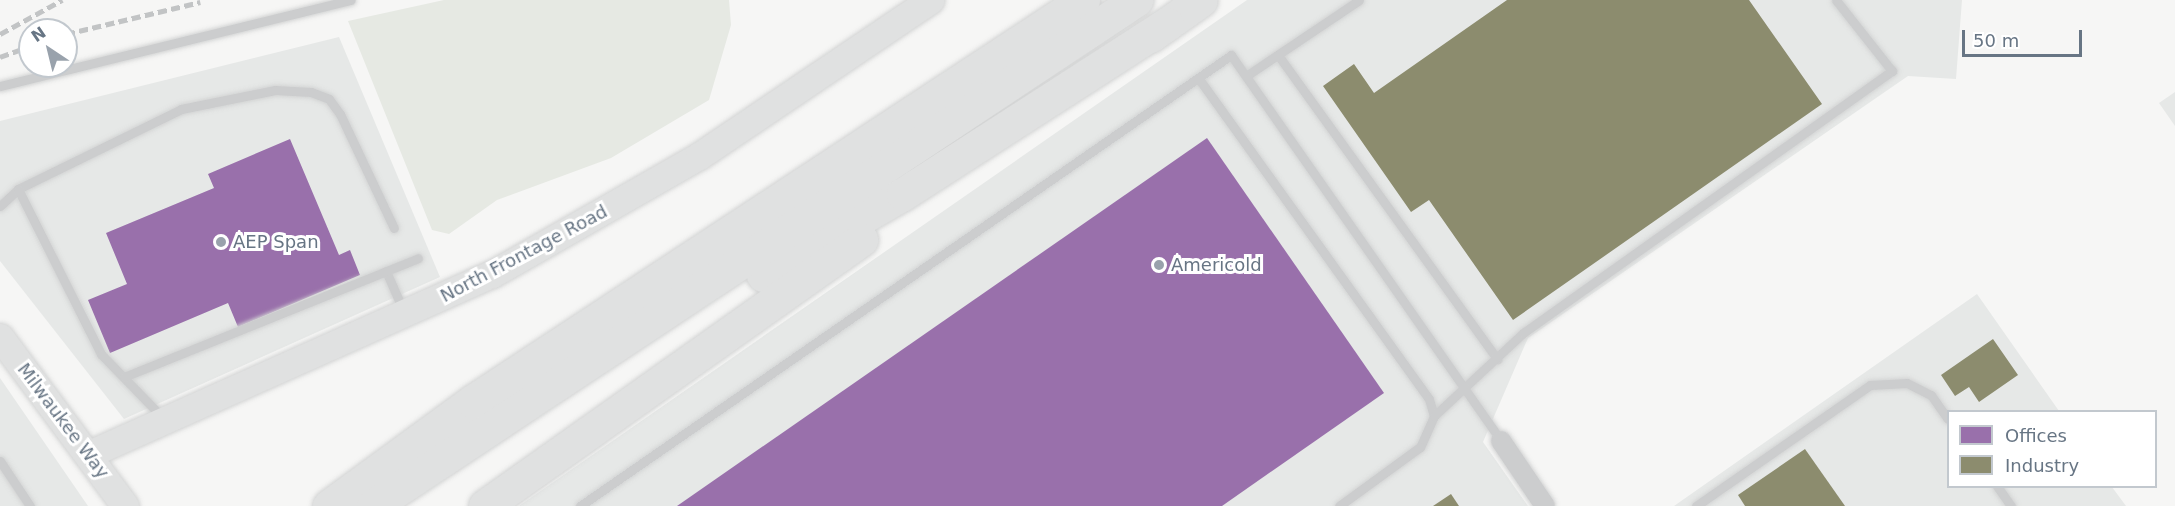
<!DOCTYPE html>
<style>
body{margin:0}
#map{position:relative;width:2175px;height:506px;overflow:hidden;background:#f6f6f5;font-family:"DejaVu Sans",sans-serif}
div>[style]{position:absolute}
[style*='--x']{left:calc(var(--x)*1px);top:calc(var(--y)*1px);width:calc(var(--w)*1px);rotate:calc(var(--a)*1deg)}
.built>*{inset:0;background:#e6e8e7}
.green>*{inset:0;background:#e6e9e3}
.offices>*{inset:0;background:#9970ab}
.industry>*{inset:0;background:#8c8c6e}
.roads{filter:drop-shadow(0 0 2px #d3d4d4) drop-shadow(0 0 2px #d3d4d4)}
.lane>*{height:9px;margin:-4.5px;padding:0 4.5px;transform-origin:4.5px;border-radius:4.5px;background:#cccdce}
.street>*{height:20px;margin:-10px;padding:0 10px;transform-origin:10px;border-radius:10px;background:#cccdce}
.secondary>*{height:27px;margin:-13.5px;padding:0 13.5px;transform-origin:13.5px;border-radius:13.5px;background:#e0e1e1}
.highway>*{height:33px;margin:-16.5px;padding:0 16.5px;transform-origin:16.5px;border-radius:16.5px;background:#e0e1e1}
.rail>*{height:4.5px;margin-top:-2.25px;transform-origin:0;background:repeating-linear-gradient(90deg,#c2c4c5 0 9px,transparent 0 13.5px)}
.dots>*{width:16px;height:16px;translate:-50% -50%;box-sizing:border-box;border:3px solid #fff;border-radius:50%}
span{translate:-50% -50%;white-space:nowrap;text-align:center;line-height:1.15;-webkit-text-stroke:6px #fff;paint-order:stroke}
.poi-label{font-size:18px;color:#677584}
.left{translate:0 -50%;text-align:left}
.street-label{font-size:18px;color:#677584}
.legend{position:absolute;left:1947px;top:410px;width:210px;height:78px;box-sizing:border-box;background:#fff;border:2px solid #c2c8ce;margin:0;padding:8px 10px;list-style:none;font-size:18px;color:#677584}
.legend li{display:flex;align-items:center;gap:12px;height:30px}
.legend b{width:30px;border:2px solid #c2c8ce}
.north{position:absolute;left:18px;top:18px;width:60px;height:60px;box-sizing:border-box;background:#fff;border:2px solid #c2c8ce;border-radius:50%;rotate:325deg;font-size:16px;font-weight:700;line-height:24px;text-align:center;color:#677584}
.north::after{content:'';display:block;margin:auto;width:21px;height:27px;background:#99a2ac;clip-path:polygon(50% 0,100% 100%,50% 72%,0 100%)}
.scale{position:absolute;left:1962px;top:30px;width:120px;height:27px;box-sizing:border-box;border:3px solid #677584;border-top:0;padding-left:8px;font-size:18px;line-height:21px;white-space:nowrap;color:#677584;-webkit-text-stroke:4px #fff;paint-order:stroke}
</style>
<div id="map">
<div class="built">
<i style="clip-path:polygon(1247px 0,1962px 0,1956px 79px,1908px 76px,1528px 338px,1483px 442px,1528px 506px,519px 506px)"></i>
<i style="clip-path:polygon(339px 37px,440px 277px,124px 419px,0 261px,0 121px)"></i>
<i style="clip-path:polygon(2175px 92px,2175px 126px,2159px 103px)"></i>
<i style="clip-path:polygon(1977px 294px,2059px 411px,1948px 412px,1948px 486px,2112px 487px,2126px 506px,1674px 506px)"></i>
<i style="clip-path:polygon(0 378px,88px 506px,0 506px)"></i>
</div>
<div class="green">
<i style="clip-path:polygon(444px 0,729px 0,731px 25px,709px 100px,611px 158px,497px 200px,449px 234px,432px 230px,348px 21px)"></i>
</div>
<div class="offices">
<i style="clip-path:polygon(1207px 138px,1384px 393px,1222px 506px,677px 506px)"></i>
<i style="clip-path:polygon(290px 139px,339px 255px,350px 250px,360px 275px,238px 327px,228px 303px,110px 353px,88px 300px,127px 284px,106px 233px,214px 188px,208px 174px)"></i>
</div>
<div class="industry">
<i style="clip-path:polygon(1507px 0,1749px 0,1822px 104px,1513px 320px,1429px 200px,1411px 212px,1323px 86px,1354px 64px,1374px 93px)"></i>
<i style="clip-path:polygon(1993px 339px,2018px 375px,1979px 402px,1969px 387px,1955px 396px,1941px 375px)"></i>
<i style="clip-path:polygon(1805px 449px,1845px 506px,1745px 506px,1738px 495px)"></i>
<i style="clip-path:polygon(1451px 494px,1459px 506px,1433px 506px)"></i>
</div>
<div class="roads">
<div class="lane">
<i style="--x:1278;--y:55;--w:375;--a:54.2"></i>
<i style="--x:1246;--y:76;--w:136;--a:-33.9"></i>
<i style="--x:1199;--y:79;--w:394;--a:54.3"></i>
<i style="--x:1429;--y:399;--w:18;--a:74"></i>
<i style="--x:1434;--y:416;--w:34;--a:114"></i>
<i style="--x:1420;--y:447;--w:100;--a:143.9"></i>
<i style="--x:0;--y:86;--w:361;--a:-13.8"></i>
<i style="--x:18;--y:189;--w:182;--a:-26.1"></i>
<i style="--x:181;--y:109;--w:96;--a:-11.4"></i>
<i style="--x:275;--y:90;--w:36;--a:3"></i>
<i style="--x:311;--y:92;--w:19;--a:21"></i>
<i style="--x:329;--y:99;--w:19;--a:54"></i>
<i style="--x:340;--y:114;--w:126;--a:64.7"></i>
<i style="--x:0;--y:206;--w:25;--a:-43"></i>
<i style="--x:18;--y:189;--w:185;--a:63.3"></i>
<i style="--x:101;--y:354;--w:88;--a:45.9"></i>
<i style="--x:386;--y:271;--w:43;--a:66.4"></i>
<i style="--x:124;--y:377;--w:317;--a:-22"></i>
<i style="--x:1434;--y:416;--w:122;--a:-43"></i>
<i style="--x:1523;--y:333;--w:453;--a:-35.4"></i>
<i style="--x:1892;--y:71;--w:90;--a:-128.3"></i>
<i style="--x:0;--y:461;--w:54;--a:56.3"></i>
<i style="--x:1997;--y:486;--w:24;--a:55"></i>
<i style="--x:580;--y:506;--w:792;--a:-34.71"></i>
<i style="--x:1231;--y:55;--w:471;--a:55"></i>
<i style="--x:1696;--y:506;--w:212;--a:-34.8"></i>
<i style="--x:1870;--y:385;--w:37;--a:-3"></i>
<i style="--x:1907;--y:383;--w:27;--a:27"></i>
<i style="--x:1931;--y:395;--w:29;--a:55"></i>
</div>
<div class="street">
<i style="--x:1501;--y:441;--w:78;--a:55.9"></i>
</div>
<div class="secondary">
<i style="--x:0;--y:337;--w:210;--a:53.5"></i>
<i style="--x:89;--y:454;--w:441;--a:-24.1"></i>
<i style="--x:492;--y:274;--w:238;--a:-29.7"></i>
<i style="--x:699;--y:156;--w:279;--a:-34"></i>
</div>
<div class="highway">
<i style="--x:1150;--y:36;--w:62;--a:-35.2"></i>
<i style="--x:763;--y:275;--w:162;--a:-30.1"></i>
<i style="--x:903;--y:194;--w:314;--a:-32.8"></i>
<i style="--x:329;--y:506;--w:178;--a:-36.1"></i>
<i style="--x:473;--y:401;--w:730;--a:-33.32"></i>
<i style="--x:373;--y:506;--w:916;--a:-33.55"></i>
<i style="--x:485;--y:506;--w:461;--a:-35.3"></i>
</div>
</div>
<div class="rail">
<i style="--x:0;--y:34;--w:71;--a:-28.7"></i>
<i style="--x:66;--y:34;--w:138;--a:-13.4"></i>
<i style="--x:0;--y:57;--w:32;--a:-20"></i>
</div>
<div class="dots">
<i style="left:221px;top:242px;background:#99a2ac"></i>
<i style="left:1159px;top:265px;background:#99a2ac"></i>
</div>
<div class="poi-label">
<span class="left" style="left:233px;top:242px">AEP Span</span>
<span class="left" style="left:1171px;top:265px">Americold</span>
</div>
<div class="street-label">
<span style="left:524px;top:254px;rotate:-28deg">North Frontage Road</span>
<span style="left:63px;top:421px;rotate:53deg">Milwaukee Way</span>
</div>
<ul class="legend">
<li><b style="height:16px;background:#9970ab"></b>Offices</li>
<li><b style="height:16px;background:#8c8c6e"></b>Industry</li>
</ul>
<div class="north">N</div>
<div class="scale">50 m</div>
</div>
